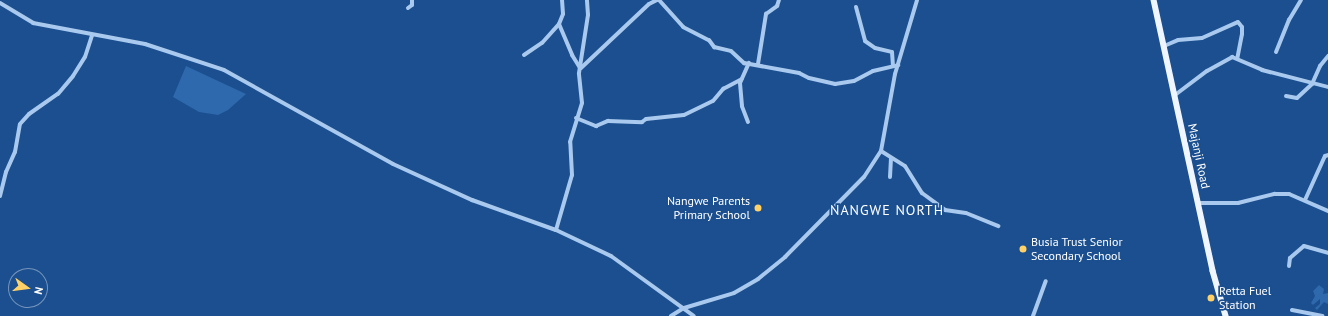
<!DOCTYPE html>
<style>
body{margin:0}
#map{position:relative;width:1328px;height:316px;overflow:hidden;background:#1b4f8f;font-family:"PT Sans",sans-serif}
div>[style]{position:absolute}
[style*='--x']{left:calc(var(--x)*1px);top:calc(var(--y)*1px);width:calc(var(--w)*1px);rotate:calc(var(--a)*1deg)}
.green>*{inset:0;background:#2e69ad}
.minor>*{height:4px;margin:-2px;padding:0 2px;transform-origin:2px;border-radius:2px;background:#a9c9ee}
.major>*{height:5.5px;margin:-2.75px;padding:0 2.75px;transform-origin:2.75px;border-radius:2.75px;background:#f0f6ff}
.dots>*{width:11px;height:11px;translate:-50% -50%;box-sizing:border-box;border:2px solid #1b4f8f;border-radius:50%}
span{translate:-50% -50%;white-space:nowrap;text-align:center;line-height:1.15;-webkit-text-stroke:3.5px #1b4f8f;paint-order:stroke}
.street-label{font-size:12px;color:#fff}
.poi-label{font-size:12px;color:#fff}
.right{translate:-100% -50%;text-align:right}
.left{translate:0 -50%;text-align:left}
.quarter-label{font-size:14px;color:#fff;letter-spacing:1px}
.north{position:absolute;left:8px;top:268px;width:40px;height:40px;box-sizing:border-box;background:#1b4f8f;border:1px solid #7695bc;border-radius:50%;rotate:104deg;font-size:11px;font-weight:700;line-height:16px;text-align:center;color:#fff}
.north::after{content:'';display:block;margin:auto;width:14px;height:18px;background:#ffd166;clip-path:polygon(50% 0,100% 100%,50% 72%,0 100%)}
</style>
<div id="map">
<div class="green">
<i style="clip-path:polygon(186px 66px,246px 94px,228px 110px,218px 115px,199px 112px,173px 97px)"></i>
<i style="clip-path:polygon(1319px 285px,1324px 289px,1323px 294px,1328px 293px,1328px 304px,1324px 302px,1317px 310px,1315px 308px,1320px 304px,1320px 299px,1313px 305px,1311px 303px,1315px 296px,1313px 291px)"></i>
</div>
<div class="minor">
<i style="--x:659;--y:0;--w:36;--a:48"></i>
<i style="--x:683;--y:27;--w:29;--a:27"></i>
<i style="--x:709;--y:40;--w:9;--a:54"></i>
<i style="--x:714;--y:47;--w:17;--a:13"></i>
<i style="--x:731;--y:51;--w:18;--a:43"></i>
<i style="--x:744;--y:63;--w:56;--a:10.3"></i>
<i style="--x:799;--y:73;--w:11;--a:27"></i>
<i style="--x:809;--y:78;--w:27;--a:13"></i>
<i style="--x:835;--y:84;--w:19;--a:-9"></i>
<i style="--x:854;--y:81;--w:21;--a:-28"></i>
<i style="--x:873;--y:71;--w:26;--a:-13"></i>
<i style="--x:0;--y:3;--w:39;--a:31"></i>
<i style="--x:33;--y:23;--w:114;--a:10.6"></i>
<i style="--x:145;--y:44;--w:83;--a:18.2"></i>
<i style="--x:224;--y:70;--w:193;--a:29.1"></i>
<i style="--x:393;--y:164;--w:87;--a:24.5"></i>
<i style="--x:472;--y:200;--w:89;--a:19.7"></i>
<i style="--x:556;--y:230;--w:61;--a:25.3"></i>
<i style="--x:611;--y:256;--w:102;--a:35.9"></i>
<i style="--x:856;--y:7;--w:35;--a:75"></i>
<i style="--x:865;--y:41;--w:12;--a:35"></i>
<i style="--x:875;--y:48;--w:17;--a:13"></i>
<i style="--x:892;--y:52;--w:13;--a:86"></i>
<i style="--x:408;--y:8;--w:5;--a:-37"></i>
<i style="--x:412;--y:5;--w:5;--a:-90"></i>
<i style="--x:559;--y:24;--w:34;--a:67"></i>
<i style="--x:572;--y:55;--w:15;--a:58"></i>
<i style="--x:1164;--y:46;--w:15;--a:-23"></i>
<i style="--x:1178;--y:40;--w:24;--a:-5"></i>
<i style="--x:1202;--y:38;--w:39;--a:-24"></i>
<i style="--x:1238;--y:22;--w:6;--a:51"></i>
<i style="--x:1242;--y:27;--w:7;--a:90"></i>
<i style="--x:1242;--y:34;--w:25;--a:101"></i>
<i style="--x:1276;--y:52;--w:35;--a:-68"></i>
<i style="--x:1289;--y:20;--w:23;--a:-59"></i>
<i style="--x:524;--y:55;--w:22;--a:-34"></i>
<i style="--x:542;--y:43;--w:25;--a:-48"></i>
<i style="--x:559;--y:24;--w:11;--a:-68"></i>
<i style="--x:563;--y:14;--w:14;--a:-94"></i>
<i style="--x:758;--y:64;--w:51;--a:-80.9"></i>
<i style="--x:766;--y:14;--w:14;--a:-36"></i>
<i style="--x:777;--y:6;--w:6;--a:-72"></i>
<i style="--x:581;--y:68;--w:93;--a:-43.3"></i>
<i style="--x:649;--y:4;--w:9;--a:-27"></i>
<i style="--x:1175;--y:95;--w:40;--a:-37"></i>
<i style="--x:1207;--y:71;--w:29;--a:-29"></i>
<i style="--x:1232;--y:57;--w:33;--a:23"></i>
<i style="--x:1262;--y:70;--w:68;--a:14.4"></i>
<i style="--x:1286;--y:96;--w:11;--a:10"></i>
<i style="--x:1297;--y:98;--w:21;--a:-43"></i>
<i style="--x:1312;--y:84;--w:20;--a:-66"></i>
<i style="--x:1320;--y:66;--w:13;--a:-51"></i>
<i style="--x:576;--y:118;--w:22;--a:22"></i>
<i style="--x:596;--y:126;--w:13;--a:-23"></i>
<i style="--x:608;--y:121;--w:34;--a:2"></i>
<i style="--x:642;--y:122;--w:5;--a:-37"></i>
<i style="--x:646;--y:119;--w:38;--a:-6"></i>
<i style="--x:684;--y:115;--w:32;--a:-26"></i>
<i style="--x:713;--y:101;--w:16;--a:-50"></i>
<i style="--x:723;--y:89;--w:21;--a:-28"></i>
<i style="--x:748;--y:122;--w:17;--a:-111"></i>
<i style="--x:742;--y:106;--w:23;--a:-95"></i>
<i style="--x:740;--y:83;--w:22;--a:-66"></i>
<i style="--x:881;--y:151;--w:28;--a:32"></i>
<i style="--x:905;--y:166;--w:32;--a:58"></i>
<i style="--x:922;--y:193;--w:29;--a:36"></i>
<i style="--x:945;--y:210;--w:21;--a:8"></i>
<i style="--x:966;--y:213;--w:35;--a:22"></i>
<i style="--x:890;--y:177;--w:19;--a:-87"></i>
<i style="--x:0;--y:196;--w:25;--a:-76"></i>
<i style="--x:6;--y:172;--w:22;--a:-66"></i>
<i style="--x:15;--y:152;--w:28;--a:-80"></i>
<i style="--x:20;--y:124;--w:13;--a:-48"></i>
<i style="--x:29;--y:114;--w:35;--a:-35"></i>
<i style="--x:58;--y:94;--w:23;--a:-50"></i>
<i style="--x:73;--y:76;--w:22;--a:-58"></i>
<i style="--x:85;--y:57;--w:23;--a:-72"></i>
<i style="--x:1305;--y:200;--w:48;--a:-65.6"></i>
<i style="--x:1325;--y:156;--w:3;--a:-18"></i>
<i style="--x:1198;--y:203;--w:40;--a:0"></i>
<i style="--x:1238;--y:203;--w:38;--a:-14"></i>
<i style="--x:1275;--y:194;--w:14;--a:0"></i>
<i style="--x:1289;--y:194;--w:43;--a:23.6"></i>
<i style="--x:556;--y:230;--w:57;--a:-73.8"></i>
<i style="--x:572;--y:175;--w:33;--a:-93"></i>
<i style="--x:570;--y:142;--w:41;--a:-72.9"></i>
<i style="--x:582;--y:103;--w:30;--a:-96"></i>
<i style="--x:579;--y:73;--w:59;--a:-81.2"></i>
<i style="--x:588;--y:15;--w:15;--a:-94"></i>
<i style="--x:1289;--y:266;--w:8;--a:-83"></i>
<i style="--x:1290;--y:258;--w:18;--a:-41"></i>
<i style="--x:1304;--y:246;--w:25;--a:16"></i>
<i style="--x:1292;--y:310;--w:31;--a:11"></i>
<i style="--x:671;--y:316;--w:15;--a:-32"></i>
<i style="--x:684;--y:308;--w:52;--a:-16.7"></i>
<i style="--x:734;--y:293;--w:28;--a:-30"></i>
<i style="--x:758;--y:279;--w:35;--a:-39"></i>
<i style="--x:785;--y:257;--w:112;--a:-45.4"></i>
<i style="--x:864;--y:177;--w:31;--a:-57"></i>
<i style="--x:881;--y:151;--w:78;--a:-79.7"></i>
<i style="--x:895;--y:74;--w:77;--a:-73.4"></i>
<i style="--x:1033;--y:316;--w:37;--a:-70"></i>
</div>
<div class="major">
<i style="--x:1154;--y:0;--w:277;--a:77.7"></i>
<i style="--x:1213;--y:271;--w:47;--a:73.9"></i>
</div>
<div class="dots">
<i style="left:758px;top:208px;background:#ffd166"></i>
<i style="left:1023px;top:249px;background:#ffd166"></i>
<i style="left:1211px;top:298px;background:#ffd166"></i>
</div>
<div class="street-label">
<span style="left:1199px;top:156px;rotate:78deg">Majanji Road</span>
</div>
<div class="poi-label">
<span class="right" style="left:750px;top:208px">Nangwe Parents<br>Primary School</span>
<span class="left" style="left:1031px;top:249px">Busia Trust Senior<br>Secondary School</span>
<span class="left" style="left:1219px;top:298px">Retta Fuel<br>Station</span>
</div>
<div class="quarter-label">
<span style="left:887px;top:210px">NANGWE NORTH</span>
</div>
<div class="north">N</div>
</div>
